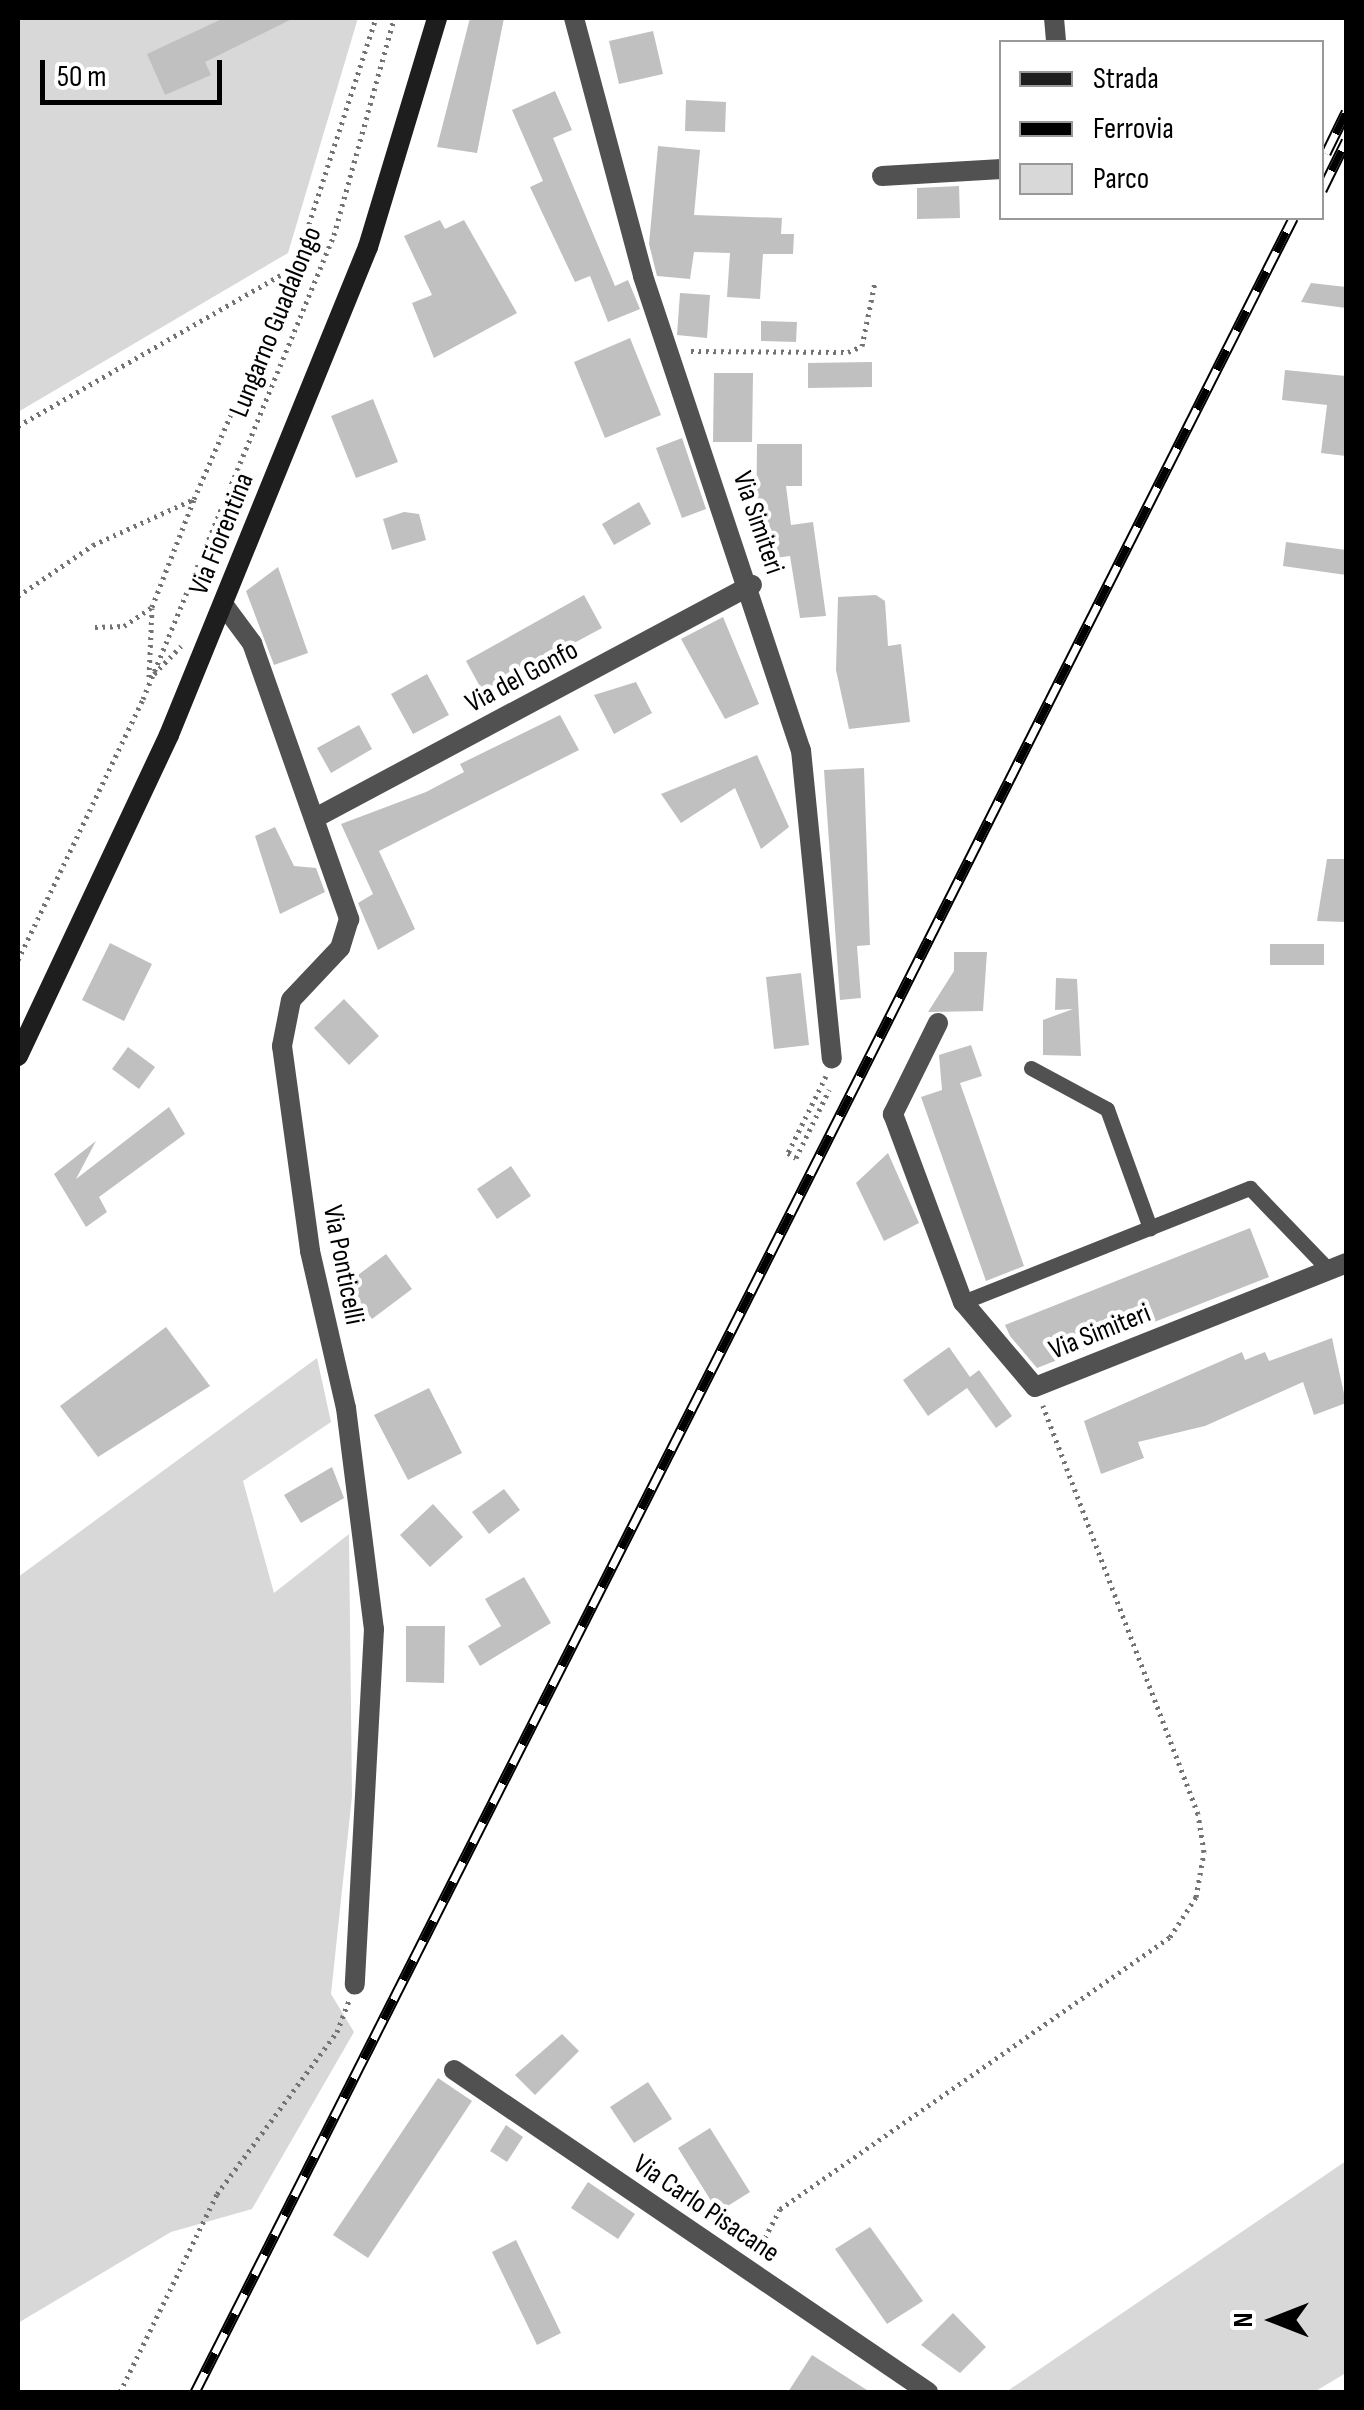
<!DOCTYPE html>
<style>
body{margin:0}
#map{position:relative;width:1364px;height:2410px;overflow:hidden;background:#fff;font-family:"Sofia Sans Condensed",sans-serif}
div>[style]{position:absolute}
[style*='--x']{left:calc(var(--x)*1px);top:calc(var(--y)*1px);width:calc(var(--w)*1px);rotate:calc(var(--a)*1deg)}
.green>*{inset:0;background:#d8d8d8}
.building>*{inset:0;background:#c0c0c0}
.path>*{height:5px;margin-top:-2.5px;transform-origin:0;background:repeating-linear-gradient(90deg,#737373 0 2.5px,transparent 0 7.5px)}
.lane>*{height:15px;margin:-7.5px;padding:0 7.5px;transform-origin:7.5px;border-radius:7.5px;background:#515151}
.street>*{height:20px;margin:-10px;padding:0 10px;transform-origin:10px;border-radius:10px;background:#515151}
.secondary>*{height:20px;margin:-10px;padding:0 10px;transform-origin:10px;border-radius:10px;background:#1e1e1e}
.rail>*{height:11px;margin-top:-5.5px;transform-origin:0;background:repeating-linear-gradient(90deg,#fff 0 22px,#000 0 44px);box-sizing:border-box;border-block:2px solid #000}
span{translate:-50% -50%;white-space:nowrap;text-align:center;line-height:1.15;-webkit-text-stroke:9px #fff;paint-order:stroke}
.street-label{font-size:28px;color:#000}
.frame{position:absolute;inset:0;border:20px solid #000;pointer-events:none}
.legend{position:absolute;left:999px;top:40px;width:325px;height:180px;box-sizing:border-box;background:#fff;border:2px solid #999;margin:0;padding:12px 18px;list-style:none;font-size:30px;color:#000}
.legend li{display:flex;align-items:center;gap:20px;height:50px}
.legend b{width:50px;border:2px solid #999}
.north{position:absolute;left:1224px;top:2270px;width:100px;height:100px;-webkit-text-stroke:8px #fff;paint-order:stroke;rotate:270deg;font-size:28px;font-weight:700;line-height:40px;text-align:center;color:#000}
.north::after{content:'';display:block;margin:auto;width:35px;height:45px;background:#000;clip-path:polygon(50% 0,100% 100%,50% 72%,0 100%)}
.scale{position:absolute;left:40px;top:60px;width:182px;height:45px;box-sizing:border-box;border:5px solid #000;border-top:0;padding-left:12px;font-size:30px;line-height:35px;white-space:nowrap;color:#000;-webkit-text-stroke:8px #fff;paint-order:stroke}
</style>
<div id="map">
<div class="green">
<i style="clip-path:polygon(18px 18px,358px 18px,288px 253px,18px 412px)"></i>
<i style="clip-path:polygon(317px 1358px,331px 1422px,243px 1481px,274px 1593px,349px 1534px,352px 1796px,331px 1994px,354px 2032px,252px 2209px,171px 2232px,18px 2323px,18px 1577px)"></i>
<i style="clip-path:polygon(1346px 2161px,1346px 2373px,1314px 2392px,1006px 2392px)"></i>
</div>
<div class="building">
<i style="clip-path:polygon(224px 18px,294px 18px,205px 62px,211px 75px,165px 95px,147px 54px)"></i>
<i style="clip-path:polygon(470px 18px,504px 18px,477px 153px,437px 147px)"></i>
<i style="clip-path:polygon(653px 31px,663px 74px,619px 84px,609px 41px)"></i>
<i style="clip-path:polygon(555px 91px,572px 130px,553px 138px,615px 286px,628px 280px,640px 309px,608px 322px,590px 276px,575px 282px,530px 187px,543px 181px,512px 110px)"></i>
<i style="clip-path:polygon(686px 100px,726px 102px,725px 132px,685px 131px)"></i>
<i style="clip-path:polygon(658px 146px,700px 150px,694px 215px,782px 218px,781px 234px,794px 234px,793px 254px,763px 254px,760px 299px,727px 297px,730px 253px,694px 252px,690px 279px,657px 276px,649px 244px)"></i>
<i style="clip-path:polygon(959px 186px,960px 218px,917px 219px,917px 188px)"></i>
<i style="clip-path:polygon(440px 220px,445px 229px,464px 220px,517px 313px,434px 358px,412px 303px,432px 295px,404px 236px)"></i>
<i style="clip-path:polygon(1311px 283px,1346px 287px,1346px 308px,1301px 302px)"></i>
<i style="clip-path:polygon(680px 293px,710px 295px,707px 338px,677px 335px)"></i>
<i style="clip-path:polygon(761px 321px,797px 322px,796px 342px,761px 341px)"></i>
<i style="clip-path:polygon(630px 338px,661px 415px,605px 438px,574px 362px)"></i>
<i style="clip-path:polygon(872px 362px,872px 387px,808px 388px,808px 363px)"></i>
<i style="clip-path:polygon(1285px 370px,1346px 376px,1346px 456px,1321px 453px,1327px 405px,1282px 400px)"></i>
<i style="clip-path:polygon(714px 373px,753px 373px,752px 442px,713px 442px)"></i>
<i style="clip-path:polygon(373px 399px,398px 462px,356px 478px,331px 416px)"></i>
<i style="clip-path:polygon(682px 438px,706px 509px,682px 518px,656px 448px)"></i>
<i style="clip-path:polygon(757px 444px,802px 444px,802px 486px,786px 486px,791px 525px,813px 522px,826px 616px,800px 618px,790px 556px,768px 559px,765px 534px,756px 535px)"></i>
<i style="clip-path:polygon(639px 502px,651px 524px,614px 545px,602px 524px)"></i>
<i style="clip-path:polygon(404px 512px,419px 514px,426px 540px,392px 550px,383px 519px)"></i>
<i style="clip-path:polygon(1286px 542px,1346px 550px,1346px 575px,1283px 566px)"></i>
<i style="clip-path:polygon(278px 567px,308px 653px,274px 665px,246px 591px)"></i>
<i style="clip-path:polygon(584px 595px,602px 628px,483px 692px,466px 661px)"></i>
<i style="clip-path:polygon(876px 595px,885px 601px,888px 646px,901px 644px,910px 722px,849px 729px,836px 670px,838px 597px)"></i>
<i style="clip-path:polygon(723px 617px,759px 704px,725px 719px,681px 639px)"></i>
<i style="clip-path:polygon(427px 674px,449px 715px,413px 734px,391px 694px)"></i>
<i style="clip-path:polygon(636px 682px,652px 713px,614px 734px,594px 695px)"></i>
<i style="clip-path:polygon(560px 715px,579px 750px,379px 851px,415px 929px,378px 950px,358px 903px,373px 894px,341px 824px,426px 792px,464px 772px,460px 764px)"></i>
<i style="clip-path:polygon(359px 725px,372px 749px,331px 773px,317px 748px)"></i>
<i style="clip-path:polygon(757px 755px,789px 827px,761px 849px,735px 788px,681px 823px,661px 794px)"></i>
<i style="clip-path:polygon(864px 768px,870px 945px,857px 946px,861px 998px,840px 1000px,824px 770px)"></i>
<i style="clip-path:polygon(275px 827px,294px 866px,316px 868px,325px 892px,280px 914px,255px 836px)"></i>
<i style="clip-path:polygon(1327px 859px,1346px 859px,1346px 922px,1317px 921px)"></i>
<i style="clip-path:polygon(110px 943px,152px 964px,124px 1021px,82px 1000px)"></i>
<i style="clip-path:polygon(1270px 944px,1324px 944px,1324px 965px,1270px 965px)"></i>
<i style="clip-path:polygon(954px 952px,987px 952px,983px 1011px,928px 1012px,954px 971px)"></i>
<i style="clip-path:polygon(801px 973px,809px 1045px,774px 1049px,766px 977px)"></i>
<i style="clip-path:polygon(1056px 978px,1077px 979px,1081px 1056px,1043px 1055px,1043px 1020px,1073px 1009px,1055px 1010px)"></i>
<i style="clip-path:polygon(344px 999px,379px 1036px,349px 1065px,314px 1028px)"></i>
<i style="clip-path:polygon(971px 1045px,982px 1076px,960px 1083px,1024px 1266px,986px 1281px,921px 1097px,942px 1090px,939px 1055px)"></i>
<i style="clip-path:polygon(128px 1047px,155px 1067px,139px 1089px,112px 1069px)"></i>
<i style="clip-path:polygon(169px 1107px,185px 1134px,99px 1197px,107px 1212px,86px 1227px,54px 1174px,96px 1141px,76px 1179px)"></i>
<i style="clip-path:polygon(888px 1153px,919px 1223px,884px 1241px,856px 1183px)"></i>
<i style="clip-path:polygon(511px 1166px,531px 1196px,497px 1219px,477px 1189px)"></i>
<i style="clip-path:polygon(1250px 1228px,1269px 1277px,1037px 1368px,1010px 1336px,1005px 1325px)"></i>
<i style="clip-path:polygon(386px 1254px,412px 1289px,372px 1319px,346px 1284px)"></i>
<i style="clip-path:polygon(166px 1327px,210px 1386px,98px 1457px,60px 1406px)"></i>
<i style="clip-path:polygon(1332px 1338px,1346px 1403px,1314px 1415px,1303px 1382px,1205px 1426px,1138px 1442px,1144px 1458px,1101px 1474px,1084px 1421px,1242px 1352px,1245px 1360px,1265px 1352px,1269px 1361px)"></i>
<i style="clip-path:polygon(949px 1347px,970px 1377px,979px 1370px,1012px 1416px,996px 1428px,967px 1388px,928px 1416px,903px 1380px)"></i>
<i style="clip-path:polygon(429px 1388px,462px 1453px,408px 1480px,374px 1415px)"></i>
<i style="clip-path:polygon(332px 1467px,344px 1498px,301px 1523px,284px 1495px)"></i>
<i style="clip-path:polygon(504px 1489px,520px 1510px,489px 1534px,472px 1512px)"></i>
<i style="clip-path:polygon(433px 1504px,463px 1537px,430px 1567px,400px 1535px)"></i>
<i style="clip-path:polygon(524px 1577px,551px 1623px,480px 1666px,468px 1646px,501px 1626px,485px 1599px)"></i>
<i style="clip-path:polygon(406px 1626px,445px 1626px,444px 1683px,406px 1682px)"></i>
<i style="clip-path:polygon(562px 2034px,579px 2051px,535px 2095px,515px 2075px)"></i>
<i style="clip-path:polygon(438px 2078px,472px 2101px,368px 2258px,333px 2235px)"></i>
<i style="clip-path:polygon(648px 2082px,672px 2119px,634px 2143px,610px 2107px)"></i>
<i style="clip-path:polygon(506px 2125px,523px 2137px,507px 2162px,490px 2151px)"></i>
<i style="clip-path:polygon(710px 2128px,750px 2192px,718px 2212px,678px 2148px)"></i>
<i style="clip-path:polygon(588px 2182px,635px 2214px,618px 2239px,571px 2208px)"></i>
<i style="clip-path:polygon(870px 2227px,923px 2301px,887px 2324px,835px 2249px)"></i>
<i style="clip-path:polygon(516px 2240px,561px 2333px,537px 2345px,492px 2252px)"></i>
<i style="clip-path:polygon(953px 2313px,986px 2347px,960px 2373px,921px 2345px)"></i>
<i style="clip-path:polygon(812px 2355px,870px 2392px,788px 2392px)"></i>
</div>
<div class="path">
<i style="--x:691;--y:351;--w:157;--a:0.4"></i>
<i style="--x:848;--y:352;--w:15;--a:-23"></i>
<i style="--x:862;--y:346;--w:65;--a:-78.5"></i>
<i style="--x:18;--y:426;--w:319;--a:-29.9"></i>
<i style="--x:295;--y:267;--w:262;--a:-72"></i>
<i style="--x:18;--y:596;--w:91;--a:-34.2"></i>
<i style="--x:93;--y:545;--w:111;--a:-24.5"></i>
<i style="--x:194;--y:499;--w:250;--a:-66.4"></i>
<i style="--x:95;--y:627;--w:29;--a:-2"></i>
<i style="--x:124;--y:626;--w:34;--a:-34"></i>
<i style="--x:152;--y:607;--w:116;--a:-68.7"></i>
<i style="--x:154;--y:674;--w:39;--a:-46"></i>
<i style="--x:149;--y:677;--w:69;--a:-87.5"></i>
<i style="--x:18;--y:960;--w:289;--a:-64.4"></i>
<i style="--x:143;--y:699;--w:502;--a:-67.63"></i>
<i style="--x:334;--y:235;--w:225;--a:-74.5"></i>
<i style="--x:826;--y:1076;--w:86;--a:116.3"></i>
<i style="--x:788;--y:1153;--w:9;--a:32"></i>
<i style="--x:796;--y:1158;--w:76;--a:-64.1"></i>
<i style="--x:758;--y:2251;--w:47;--a:-62.4"></i>
<i style="--x:780;--y:2209;--w:475;--a:-34.9"></i>
<i style="--x:1170;--y:1937;--w:48;--a:-57"></i>
<i style="--x:1196;--y:1897;--w:46;--a:-79.9"></i>
<i style="--x:1204;--y:1852;--w:38;--a:-99"></i>
<i style="--x:1198;--y:1814;--w:437;--a:-110.8"></i>
<i style="--x:120;--y:2392;--w:220;--a:-63.9"></i>
<i style="--x:217;--y:2194;--w:202;--a:-53.5"></i>
<i style="--x:337;--y:2032;--w:33;--a:-69"></i>
</div>
<div class="lane">
<i style="--x:1031;--y:1068;--w:86;--a:28.3"></i>
<i style="--x:1107;--y:1109;--w:127;--a:70.1"></i>
<i style="--x:963;--y:1302;--w:309;--a:-21.7"></i>
<i style="--x:1250;--y:1188;--w:114;--a:46.1"></i>
</div>
<div class="street">
<i style="--x:574;--y:18;--w:267;--a:75"></i>
<i style="--x:643;--y:276;--w:500;--a:71.6"></i>
<i style="--x:801;--y:750;--w:310;--a:84.3"></i>
<i style="--x:1054;--y:18;--w:24;--a:85"></i>
<i style="--x:882;--y:176;--w:120;--a:-3.3"></i>
<i style="--x:223;--y:604;--w:49;--a:53.4"></i>
<i style="--x:252;--y:643;--w:293;--a:70.6"></i>
<i style="--x:349;--y:919;--w:30;--a:107"></i>
<i style="--x:340;--y:948;--w:71;--a:133.3"></i>
<i style="--x:291;--y:1000;--w:47;--a:101.1"></i>
<i style="--x:282;--y:1046;--w:207;--a:82.2"></i>
<i style="--x:310;--y:1251;--w:161;--a:77.1"></i>
<i style="--x:346;--y:1408;--w:223;--a:82.8"></i>
<i style="--x:374;--y:1629;--w:356;--a:93.1"></i>
<i style="--x:317;--y:817;--w:493;--a:-28.1"></i>
<i style="--x:938;--y:1023;--w:102;--a:116.3"></i>
<i style="--x:893;--y:1114;--w:201;--a:69.6"></i>
<i style="--x:963;--y:1302;--w:111;--a:49.7"></i>
<i style="--x:1035;--y:1387;--w:335;--a:-21.7"></i>
<i style="--x:454;--y:2070;--w:573;--a:34.19"></i>
</div>
<div class="secondary">
<i style="--x:18;--y:1056;--w:355;--a:-64.8"></i>
<i style="--x:169;--y:735;--w:527;--a:-67.82"></i>
<i style="--x:368;--y:247;--w:239;--a:-73.2"></i>
</div>
<div class="rail">
<i style="--x:1326;--y:153;--w:46;--a:-64"></i>
<i style="--x:1322;--y:190;--w:55;--a:-63.9"></i>
<i style="--x:195;--y:2392;--w:2436;--a:-63.2"></i>
</div>
<div class="street-label">
<span style="left:276px;top:322px;rotate:-68deg">Lungarno Guadalongo</span>
<span style="left:758px;top:523px;rotate:71deg">Via Simiteri</span>
<span style="left:222px;top:534px;rotate:-68deg">Via Fiorentina</span>
<span style="left:522px;top:677px;rotate:-28deg">Via del Gonfo</span>
<span style="left:343px;top:1265px;rotate:79deg">Via Ponticelli</span>
<span style="left:1100px;top:1332px;rotate:-22deg">Via Simiteri</span>
<span style="left:706px;top:2209px;rotate:34deg">Via Carlo Pisacane</span>
</div>
<div class="frame"></div>
<ul class="legend">
<li><b style="height:12px;background:#1e1e1e"></b>Strada</li>
<li><b style="height:12px;background:#000"></b>Ferrovia</li>
<li><b style="height:28px;background:#d8d8d8"></b>Parco</li>
</ul>
<div class="north">N</div>
<div class="scale">50 m</div>
</div>
